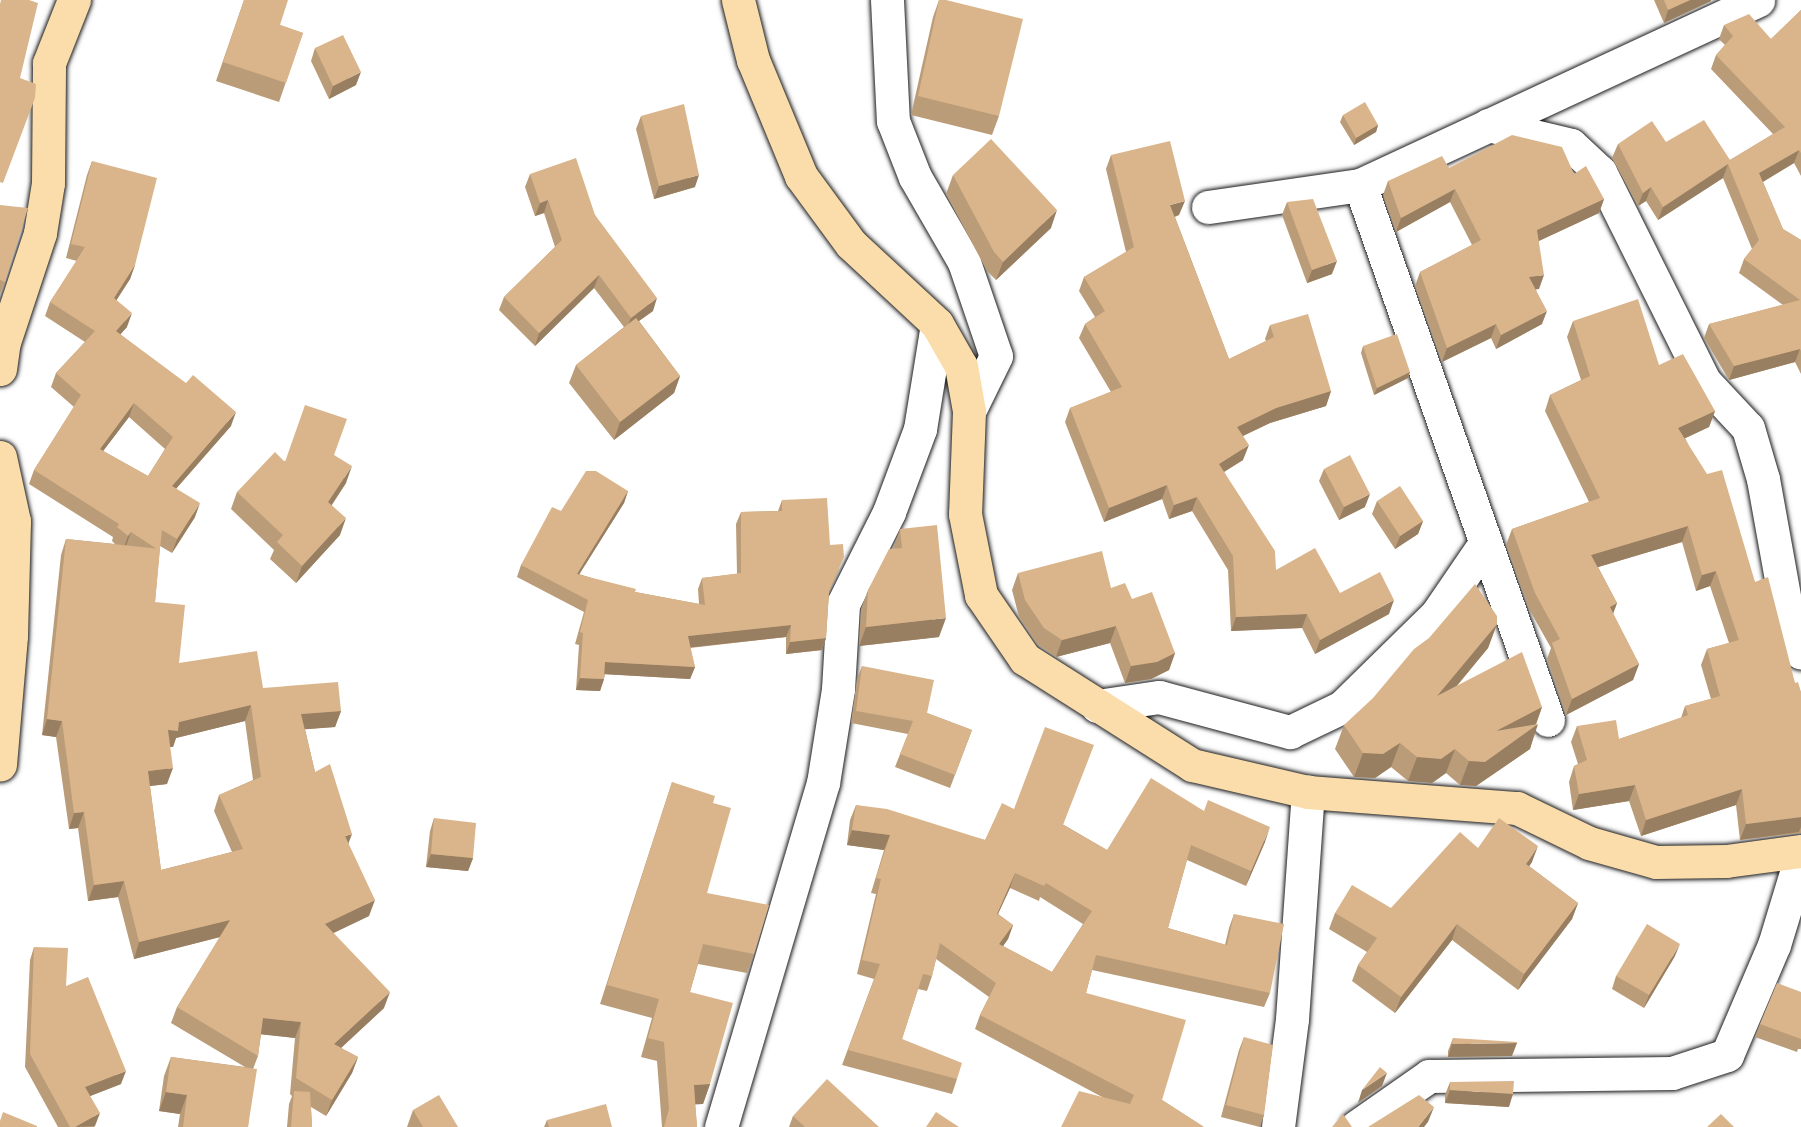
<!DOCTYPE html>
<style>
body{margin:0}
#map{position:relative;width:1801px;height:1127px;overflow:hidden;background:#fff;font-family:Dekko,sans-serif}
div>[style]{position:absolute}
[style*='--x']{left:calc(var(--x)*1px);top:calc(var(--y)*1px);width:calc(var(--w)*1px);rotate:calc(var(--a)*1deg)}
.roads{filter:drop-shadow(0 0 2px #1c1c1c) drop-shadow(0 0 2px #1c1c1c)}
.minor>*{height:33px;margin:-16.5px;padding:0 16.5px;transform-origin:16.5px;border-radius:16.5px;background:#fff}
.major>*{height:33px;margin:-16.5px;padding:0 16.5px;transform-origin:16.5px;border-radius:16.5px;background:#fbddab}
.wall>*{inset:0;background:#bb9c78}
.shaded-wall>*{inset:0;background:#997f61}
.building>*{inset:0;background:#dab58b}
span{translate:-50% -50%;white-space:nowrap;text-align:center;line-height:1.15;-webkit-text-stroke:4.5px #fff;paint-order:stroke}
</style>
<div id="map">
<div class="roads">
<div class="minor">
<i style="--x:887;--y:0;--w:121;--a:87.2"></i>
<i style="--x:893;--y:121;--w:60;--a:68.6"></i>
<i style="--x:915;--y:177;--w:98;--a:60"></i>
<i style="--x:964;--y:262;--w:99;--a:71.2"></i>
<i style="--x:996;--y:356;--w:61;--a:116.1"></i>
<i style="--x:1488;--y:125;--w:85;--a:13.5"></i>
<i style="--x:1571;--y:145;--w:40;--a:43"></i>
<i style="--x:1600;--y:172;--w:233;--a:63.5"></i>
<i style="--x:1704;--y:381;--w:64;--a:46.9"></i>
<i style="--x:1748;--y:428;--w:53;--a:73.6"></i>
<i style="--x:1763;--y:479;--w:136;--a:79.8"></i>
<i style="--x:1787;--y:613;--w:42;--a:70.7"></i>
<i style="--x:1360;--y:185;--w:567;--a:70.64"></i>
<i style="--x:1208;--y:207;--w:154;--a:-8.2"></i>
<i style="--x:1360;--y:185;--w:439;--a:-24.9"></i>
<i style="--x:1097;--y:706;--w:63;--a:-8.3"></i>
<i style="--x:1159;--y:697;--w:136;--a:15"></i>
<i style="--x:1290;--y:732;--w:58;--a:-25.7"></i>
<i style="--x:1342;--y:707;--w:132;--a:-44.4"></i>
<i style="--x:1436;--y:615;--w:88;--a:-55.6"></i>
<i style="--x:721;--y:1127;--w:359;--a:-73.5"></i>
<i style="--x:823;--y:783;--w:95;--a:-80.9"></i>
<i style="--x:838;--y:689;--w:85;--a:-86.6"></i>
<i style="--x:843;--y:604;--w:103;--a:-63.4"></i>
<i style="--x:889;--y:512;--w:89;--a:-69.5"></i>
<i style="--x:920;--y:429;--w:106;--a:-80.8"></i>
<i style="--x:1278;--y:1127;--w:109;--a:-82.6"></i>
<i style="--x:1292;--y:1019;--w:228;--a:-86"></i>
<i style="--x:1356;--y:1127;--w:89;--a:-34.9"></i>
<i style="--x:1429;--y:1076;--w:243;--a:-0.7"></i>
<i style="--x:1672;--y:1073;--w:58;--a:-18.1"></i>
<i style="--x:1727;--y:1055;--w:120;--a:-66.9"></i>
<i style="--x:1774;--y:945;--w:93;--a:-73.1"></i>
</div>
<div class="major">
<i style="--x:738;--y:0;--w:62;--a:76"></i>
<i style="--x:753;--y:60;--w:126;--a:67.5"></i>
<i style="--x:801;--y:176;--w:84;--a:53.7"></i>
<i style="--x:851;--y:244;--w:117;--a:42.9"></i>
<i style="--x:937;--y:324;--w:48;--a:60.3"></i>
<i style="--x:961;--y:366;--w:46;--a:79.9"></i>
<i style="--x:969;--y:411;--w:103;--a:92.2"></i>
<i style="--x:965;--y:514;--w:83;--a:78.8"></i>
<i style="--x:981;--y:595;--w:78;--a:55.5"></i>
<i style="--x:1025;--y:659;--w:198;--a:32.4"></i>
<i style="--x:1192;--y:765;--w:119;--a:13.1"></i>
<i style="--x:1308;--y:792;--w:210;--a:4.4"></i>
<i style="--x:1517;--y:808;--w:80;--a:25.9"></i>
<i style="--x:1589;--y:843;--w:70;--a:15.8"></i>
<i style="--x:1656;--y:862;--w:70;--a:-0.8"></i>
<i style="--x:1726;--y:861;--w:76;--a:-7.6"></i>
<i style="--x:0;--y:369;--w:27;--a:-82"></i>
<i style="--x:4;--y:342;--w:115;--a:-71.7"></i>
<i style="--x:40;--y:233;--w:51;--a:-80.9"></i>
<i style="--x:48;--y:183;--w:120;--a:-89.5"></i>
<i style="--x:49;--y:63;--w:68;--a:-68.4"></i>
<i style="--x:0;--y:457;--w:66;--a:77.7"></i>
<i style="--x:14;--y:521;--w:115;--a:91.5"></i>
<i style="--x:11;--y:636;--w:129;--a:94.9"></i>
</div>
</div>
<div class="wall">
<i style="clip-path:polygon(244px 0,280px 25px,303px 33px,279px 102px,216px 81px)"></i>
<i style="clip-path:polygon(939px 0,999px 116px,992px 135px,911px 115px,933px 17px)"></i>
<i style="clip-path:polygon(1654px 0,1711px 0,1711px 1px,1664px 23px)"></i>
<i style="clip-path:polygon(1801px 10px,1801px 176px,1794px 163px,1763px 182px,1783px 229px,1801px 240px,1801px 374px,1795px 362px,1729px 380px,1704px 338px,1709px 324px,1783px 305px,1739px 273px,1744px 259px,1752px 249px,1723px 178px,1658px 220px,1646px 201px,1638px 206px,1612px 158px,1618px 144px,1666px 142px,1730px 160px,1773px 134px,1711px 69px,1716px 55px,1725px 45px,1719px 39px,1724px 25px,1771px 39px)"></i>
<i style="clip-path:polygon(315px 48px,356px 85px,329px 99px,311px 61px)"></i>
<i style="clip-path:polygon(1343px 115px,1378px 125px,1376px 132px,1354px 145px,1340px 122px)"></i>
<i style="clip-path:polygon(641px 116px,695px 187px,654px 199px,636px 129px)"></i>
<i style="clip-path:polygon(1111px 155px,1179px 215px,1175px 217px,1229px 359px,1266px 341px,1265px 339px,1270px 325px,1331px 391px,1326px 406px,1270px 423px,1243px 436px,1243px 460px,1224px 472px,1276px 570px,1340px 593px,1389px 614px,1315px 654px,1302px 628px,1231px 631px,1228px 570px,1192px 511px,1169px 519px,1162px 499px,1104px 522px,1065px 422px,1070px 408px,1111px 392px,1079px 338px,1085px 324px,1095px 317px,1079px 291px,1084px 277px,1126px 252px,1106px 169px)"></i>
<i style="clip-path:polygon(evenodd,92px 161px,135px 265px,130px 279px,116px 300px,127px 327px,120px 334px,231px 426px,176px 489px,195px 517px,172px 553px,160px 546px,155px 602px,179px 663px,341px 711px,335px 727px,305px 729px,315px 772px,348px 844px,369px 916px,333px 933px,384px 1008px,341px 1048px,358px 1057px,352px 1073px,326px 1116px,311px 1107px,312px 1127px,287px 1127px,289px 1104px,292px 1096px,290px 1094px,295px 1038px,261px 1034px,258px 1056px,253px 1069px,248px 1127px,178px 1127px,180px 1114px,159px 1111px,164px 1076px,171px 1057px,245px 1067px,171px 1023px,177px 1007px,220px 937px,134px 959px,118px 897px,88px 901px,78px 828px,69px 829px,56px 737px,42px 735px,61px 555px,66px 539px,115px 544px,112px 541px,113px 537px,29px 484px,34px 470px,74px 407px,51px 387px,56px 373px,85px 342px,45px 316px,50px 302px,77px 261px,66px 258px,87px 175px,92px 161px,129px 417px,165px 449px,148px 476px,103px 451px,129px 417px,92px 161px,245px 721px,253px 780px,219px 795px,214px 811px,232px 852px,161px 870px,150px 786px,167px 784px,170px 747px,173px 747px,176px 738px,245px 721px)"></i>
<i style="clip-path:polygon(1449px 168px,1574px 174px,1604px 199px,1599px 213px,1539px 241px,1539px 289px,1536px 289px,1542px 324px,1496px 349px,1491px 338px,1442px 362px,1415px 286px,1420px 272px,1472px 245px,1450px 202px,1396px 232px,1383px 195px,1388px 181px)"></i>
<i style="clip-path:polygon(530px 174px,595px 215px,653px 311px,639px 321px,680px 376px,674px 393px,614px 440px,569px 383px,576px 365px,624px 327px,594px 288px,535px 346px,499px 310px,504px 297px,555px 247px,544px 213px,535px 216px,525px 187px)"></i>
<i style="clip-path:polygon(953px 175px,1051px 228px,996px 280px,987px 271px,946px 194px)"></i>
<i style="clip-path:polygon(1287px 202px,1332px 274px,1307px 283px,1282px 215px)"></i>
<i style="clip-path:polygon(0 205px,5px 282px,0 294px)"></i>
<i style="clip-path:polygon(1573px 321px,1659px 365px,1715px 411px,1709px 427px,1685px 438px,1755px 582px,1795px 683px,1801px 692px,1801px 833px,1740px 840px,1736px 805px,1641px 836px,1629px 801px,1573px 810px,1569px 782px,1574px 766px,1578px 764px,1571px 742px,1577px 726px,1619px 739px,1681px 718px,1685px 706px,1711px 699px,1701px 665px,1707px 649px,1729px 643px,1710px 586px,1696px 591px,1682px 542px,1598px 567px,1617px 603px,1613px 614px,1639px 664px,1633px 680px,1566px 715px,1547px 659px,1551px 648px,1529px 609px,1506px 545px,1512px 529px,1589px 502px,1545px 411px,1550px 395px,1581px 380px,1567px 337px)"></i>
<i style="clip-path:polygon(1363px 346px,1410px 372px,1408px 378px,1374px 395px,1361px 353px)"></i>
<i style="clip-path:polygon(334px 455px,346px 483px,332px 505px,340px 535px,296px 583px,270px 559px,274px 550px,231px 509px,237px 492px,285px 461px)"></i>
<i style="clip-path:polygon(1324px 469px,1365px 507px,1339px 520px,1319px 481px)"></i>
<i style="clip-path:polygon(628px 491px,624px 503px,579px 574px,635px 592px,699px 604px,698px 589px,702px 578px,737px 574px,736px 524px,741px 512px,778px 511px,782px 500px,830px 545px,839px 569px,829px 593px,826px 638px,822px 650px,786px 654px,786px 637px,690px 648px,695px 667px,690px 679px,605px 674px,604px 679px,600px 691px,576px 690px,579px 645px,575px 644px,584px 612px,517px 577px,521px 565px,561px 511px)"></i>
<i style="clip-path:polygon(1377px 501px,1423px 521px,1418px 534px,1395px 549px,1372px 514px)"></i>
<i style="clip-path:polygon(900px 529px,939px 637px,859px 646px,861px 609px,868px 590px,893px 549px)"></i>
<i style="clip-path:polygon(1018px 573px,1111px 588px,1132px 599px,1175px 653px,1169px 670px,1151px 679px,1125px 683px,1110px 643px,1056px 657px,1038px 645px,1019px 617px,1012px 590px)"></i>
<i style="clip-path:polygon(1497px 624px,1488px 648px,1457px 686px,1542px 707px,1536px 725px,1530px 749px,1476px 786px,1460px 785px,1446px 773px,1432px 783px,1408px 781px,1391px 767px,1375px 778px,1354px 777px,1335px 749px,1344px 725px)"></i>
<i style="clip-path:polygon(862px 666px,927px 713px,972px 730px,950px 788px,895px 767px,908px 734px,851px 723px,857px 679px)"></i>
<i style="clip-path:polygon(672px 782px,713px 803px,707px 893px,754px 954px,747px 973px,698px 964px,690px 992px,710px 1084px,703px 1104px,695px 1104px,697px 1127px,698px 1127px,662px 1127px,657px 1061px,641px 1057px,652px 1018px,600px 1004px)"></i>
<i style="clip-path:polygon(evenodd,856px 805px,985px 840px,1014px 809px,1064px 825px,1107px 850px,1204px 811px,1265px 842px,1246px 886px,1187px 860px,1168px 928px,1225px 945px,1229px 928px,1234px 914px,1270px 993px,1264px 1007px,1092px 970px,1086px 993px,1162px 1100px,1204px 1127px,1104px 1098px,975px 1029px,980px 1015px,989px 997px,936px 959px,932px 976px,927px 991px,918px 989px,902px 1039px,957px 1079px,952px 1094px,842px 1065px,874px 979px,857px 974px,876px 894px,871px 893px,884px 850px,847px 845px,850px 820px,856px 805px,1010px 888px,1039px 901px,1040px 897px,1083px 924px,1052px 972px,1003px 946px,1008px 939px,1013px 925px,998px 914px,1010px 888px)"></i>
<i style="clip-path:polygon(434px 818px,473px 858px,468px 871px,426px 867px,430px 831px)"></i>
<i style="clip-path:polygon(1478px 848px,1532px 862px,1529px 866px,1578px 903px,1572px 919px,1518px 990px,1452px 940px,1395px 1013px,1352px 981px,1358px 965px,1367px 952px,1329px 929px,1335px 913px,1391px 908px)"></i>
<i style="clip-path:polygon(34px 947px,66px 986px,121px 1084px,90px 1096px,95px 1126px,94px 1127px,58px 1127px,25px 1067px,30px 960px)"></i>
<i style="clip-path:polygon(1675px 956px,1644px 1008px,1612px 989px,1616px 976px)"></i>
<i style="clip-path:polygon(1801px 992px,1801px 1049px,1798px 1049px,1797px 1052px,1755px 1037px,1760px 1024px)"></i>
<i style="clip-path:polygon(1244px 1037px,1264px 1115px,1260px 1127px,1221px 1117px,1239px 1050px)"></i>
<i style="clip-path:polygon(1453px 1038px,1512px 1056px,1448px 1057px,1448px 1051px)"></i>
<i style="clip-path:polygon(1450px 1082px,1509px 1107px,1445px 1103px,1445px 1095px)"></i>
<i style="clip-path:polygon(413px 1110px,458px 1127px,407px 1127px)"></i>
<i style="clip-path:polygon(793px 1116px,879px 1127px,789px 1127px)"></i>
<i style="clip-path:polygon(547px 1120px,612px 1127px,544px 1127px)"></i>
</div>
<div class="shaded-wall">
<i style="clip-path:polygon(1690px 0,1711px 0,1711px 1px,1664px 23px,1668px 10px)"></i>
<i style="clip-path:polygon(361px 72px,356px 85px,329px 99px,333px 86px)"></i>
<i style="clip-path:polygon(1378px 125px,1376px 132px,1354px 145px,1356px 138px)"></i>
<i style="clip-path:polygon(1799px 150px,1794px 163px,1754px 187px,1759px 173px)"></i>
<i style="clip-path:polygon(1728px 164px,1723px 178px,1658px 220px,1663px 207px)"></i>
<i style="clip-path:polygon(699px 175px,695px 187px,654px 199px,659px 186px)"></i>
<i style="clip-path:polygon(1651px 187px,1646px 201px,1638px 206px,1643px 193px)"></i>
<i style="clip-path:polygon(1455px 189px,1450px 202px,1396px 232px,1401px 218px)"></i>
<i style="clip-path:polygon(1604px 199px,1599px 213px,1532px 244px,1537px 230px)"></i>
<i style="clip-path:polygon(548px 200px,544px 213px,535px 216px,540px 203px)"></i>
<i style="clip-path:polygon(1185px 201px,1179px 215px,1165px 219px,1170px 205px)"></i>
<i style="clip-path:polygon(1057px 210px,1051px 228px,996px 280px,1003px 262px)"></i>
<i style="clip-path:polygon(1337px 261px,1332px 274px,1307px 283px,1312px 270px)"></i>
<i style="clip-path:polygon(135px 265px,130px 279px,109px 312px,114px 298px)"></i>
<i style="clip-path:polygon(599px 275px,594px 288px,535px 346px,539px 333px)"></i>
<i style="clip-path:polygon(1544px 275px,1539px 289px,1524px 291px,1529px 277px)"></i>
<i style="clip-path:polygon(657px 298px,653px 311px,626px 330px,631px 318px)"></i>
<i style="clip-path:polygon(1547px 311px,1542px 324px,1496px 349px,1501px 335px)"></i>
<i style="clip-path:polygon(132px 313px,127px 327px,111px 345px,116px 331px)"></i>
<i style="clip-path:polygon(1496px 324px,1491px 338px,1442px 362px,1447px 348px)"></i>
<i style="clip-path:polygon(1800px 349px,1795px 362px,1729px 380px,1734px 366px)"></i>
<i style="clip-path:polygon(1410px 372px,1408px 378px,1374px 395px,1377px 388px)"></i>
<i style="clip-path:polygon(680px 376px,674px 393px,614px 440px,620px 422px)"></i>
<i style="clip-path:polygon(1331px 391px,1326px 406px,1270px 423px,1232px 441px,1237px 427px,1276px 408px)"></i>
<i style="clip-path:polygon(134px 403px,129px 417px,94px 463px,100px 449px)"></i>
<i style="clip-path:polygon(1715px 411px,1709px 427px,1673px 444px,1678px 428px)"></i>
<i style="clip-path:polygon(236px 412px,231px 426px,166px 500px,172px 486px)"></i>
<i style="clip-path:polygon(1249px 445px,1243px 460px,1214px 478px,1219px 464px)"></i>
<i style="clip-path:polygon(352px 466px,346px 483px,322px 519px,328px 502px)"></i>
<i style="clip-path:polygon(1167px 485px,1162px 499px,1104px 522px,1109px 508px)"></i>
<i style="clip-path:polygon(628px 491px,624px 503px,572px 586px,577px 574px)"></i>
<i style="clip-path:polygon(1370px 494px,1365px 507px,1339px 520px,1344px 507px)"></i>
<i style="clip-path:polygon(1197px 497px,1192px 511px,1169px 519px,1174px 505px)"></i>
<i style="clip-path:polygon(200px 503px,195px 517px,172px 553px,177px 539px)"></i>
<i style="clip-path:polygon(346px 518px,340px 535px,296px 583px,302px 566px)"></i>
<i style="clip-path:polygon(1423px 521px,1418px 534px,1395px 549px,1400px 536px)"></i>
<i style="clip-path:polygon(1688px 526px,1682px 542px,1585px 571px,1591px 555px)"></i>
<i style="clip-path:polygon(131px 532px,126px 546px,123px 550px,128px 536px)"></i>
<i style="clip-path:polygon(1716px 571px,1710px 586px,1696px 591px,1702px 575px)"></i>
<i style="clip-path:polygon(1394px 600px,1389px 614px,1315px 654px,1320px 640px)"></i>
<i style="clip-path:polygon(1617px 603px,1611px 619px,1610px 607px)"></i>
<i style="clip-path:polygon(1307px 614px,1302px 628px,1231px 631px,1236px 617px)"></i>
<i style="clip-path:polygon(946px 618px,939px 637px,859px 646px,866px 627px)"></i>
<i style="clip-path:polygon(1497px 624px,1488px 648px,1428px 720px,1437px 696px)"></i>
<i style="clip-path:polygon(791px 625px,786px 637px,684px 648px,688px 636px)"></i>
<i style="clip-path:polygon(1116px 626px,1110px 643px,1056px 657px,1062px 640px)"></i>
<i style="clip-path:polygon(826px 638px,822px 650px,786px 654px,790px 642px)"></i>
<i style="clip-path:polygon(1175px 653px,1169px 670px,1151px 679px,1125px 683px,1131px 666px)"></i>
<i style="clip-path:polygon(605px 662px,695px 667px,690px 679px,601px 674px)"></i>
<i style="clip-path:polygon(1639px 664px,1633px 680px,1566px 715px,1572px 699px)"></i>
<i style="clip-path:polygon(580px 678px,604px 679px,600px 691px,576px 690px)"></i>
<i style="clip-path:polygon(251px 705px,245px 721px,176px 738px,173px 747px,162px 746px,168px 730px,179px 722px)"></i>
<i style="clip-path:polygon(1542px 707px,1535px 726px,1538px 724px,1530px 749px,1476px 786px,1460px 785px,1469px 761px,1496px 731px)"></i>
<i style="clip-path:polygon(341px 711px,335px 727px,296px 730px,301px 714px)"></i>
<i style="clip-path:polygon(47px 719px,62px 721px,56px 737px,42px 735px)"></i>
<i style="clip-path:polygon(1400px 743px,1391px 767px,1375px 778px,1354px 777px,1363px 753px)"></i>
<i style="clip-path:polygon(1455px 749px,1446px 773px,1432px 783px,1408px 781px,1417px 757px)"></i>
<i style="clip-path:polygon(173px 768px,167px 784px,142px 787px,148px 771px)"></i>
<i style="clip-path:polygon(1635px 785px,1629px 801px,1573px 810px,1579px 794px)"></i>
<i style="clip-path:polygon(1742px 789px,1736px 805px,1641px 836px,1646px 820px)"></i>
<i style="clip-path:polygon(84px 812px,78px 828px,69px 829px,74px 813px)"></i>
<i style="clip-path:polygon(1801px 817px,1801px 827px,1799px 832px,1740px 840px,1746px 824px)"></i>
<i style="clip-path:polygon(1270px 827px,1265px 842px,1246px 886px,1251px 871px)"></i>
<i style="clip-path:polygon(852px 830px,890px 835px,884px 850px,847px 845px)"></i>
<i style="clip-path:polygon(352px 834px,346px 850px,345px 836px)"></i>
<i style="clip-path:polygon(1538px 846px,1532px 862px,1520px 880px,1526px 864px)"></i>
<i style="clip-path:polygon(431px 854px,473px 858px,468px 871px,426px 867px)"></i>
<i style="clip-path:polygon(1015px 873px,1010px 888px,991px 929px,997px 914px)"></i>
<i style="clip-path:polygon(124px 881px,118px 897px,88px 901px,94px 885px)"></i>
<i style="clip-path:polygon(375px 900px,369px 916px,319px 940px,325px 924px)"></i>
<i style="clip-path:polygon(1578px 903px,1572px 919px,1518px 990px,1524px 974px)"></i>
<i style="clip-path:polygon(230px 920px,224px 936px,134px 959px,139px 942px)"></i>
<i style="clip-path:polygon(1457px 924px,1452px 940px,1395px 1013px,1401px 997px)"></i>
<i style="clip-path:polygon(1013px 925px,1008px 939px,994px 959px,999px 944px)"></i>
<i style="clip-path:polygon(1680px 944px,1675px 956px,1644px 1008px,1649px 995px)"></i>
<i style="clip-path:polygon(390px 992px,384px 1008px,328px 1060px,334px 1044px)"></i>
<i style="clip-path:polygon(263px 1018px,301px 1022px,295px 1038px,258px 1034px)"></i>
<i style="clip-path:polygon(1517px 1043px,1512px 1056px,1448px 1057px,1452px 1044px)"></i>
<i style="clip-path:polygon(358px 1057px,352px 1073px,326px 1116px,332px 1100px)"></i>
<i style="clip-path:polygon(126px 1071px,121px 1084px,80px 1100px,85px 1087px)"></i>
<i style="clip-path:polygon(1387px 1073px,1382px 1086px,1358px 1103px,1362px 1090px)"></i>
<i style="clip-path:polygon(710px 1084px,703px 1104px,687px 1105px,694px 1085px)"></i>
<i style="clip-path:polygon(1450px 1090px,1513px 1094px,1509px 1107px,1445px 1103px)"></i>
<i style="clip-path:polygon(166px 1092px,187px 1095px,180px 1114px,159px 1111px)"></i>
<i style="clip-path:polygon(1434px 1107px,1428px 1122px,1424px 1127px,1418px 1127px)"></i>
<i style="clip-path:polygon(100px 1113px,95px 1126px,75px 1127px)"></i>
</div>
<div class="building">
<i style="clip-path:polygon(1px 0,29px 0,38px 3px,20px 78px,36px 84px,35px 98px,3px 183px,0 182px,0 4px)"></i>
<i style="clip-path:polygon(244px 0,288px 0,280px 25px,303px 33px,286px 83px,223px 62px)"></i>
<i style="clip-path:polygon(939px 0,946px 0,1023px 19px,999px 116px,918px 96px)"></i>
<i style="clip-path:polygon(1664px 0,1690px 0,1668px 10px)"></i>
<i style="clip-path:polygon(1801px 10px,1801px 153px,1799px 150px,1759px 173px,1783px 229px,1801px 240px,1801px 351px,1800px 349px,1734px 366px,1709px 324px,1800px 300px,1744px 259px,1759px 240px,1728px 164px,1663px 207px,1651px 187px,1643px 193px,1618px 144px,1652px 121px,1666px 142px,1704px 120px,1730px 160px,1785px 127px,1716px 55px,1733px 36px,1724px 25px,1749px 14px,1771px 39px)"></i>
<i style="clip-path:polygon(343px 35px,361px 72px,333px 86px,315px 48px)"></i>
<i style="clip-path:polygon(1365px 102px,1378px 125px,1356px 138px,1343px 115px)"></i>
<i style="clip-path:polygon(684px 104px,699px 175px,659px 186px,641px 116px)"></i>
<i style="clip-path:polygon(1512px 135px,1562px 147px,1574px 174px,1586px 166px,1604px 199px,1537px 230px,1544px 275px,1529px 277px,1547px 311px,1501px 335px,1496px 324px,1447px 348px,1420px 272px,1481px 240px,1455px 189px,1401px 218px,1388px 181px,1442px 156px,1449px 168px)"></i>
<i style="clip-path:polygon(991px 139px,1057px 210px,1003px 262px,994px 252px,953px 175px)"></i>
<i style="clip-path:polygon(1170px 141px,1185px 201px,1170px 205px,1229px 359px,1274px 337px,1270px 325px,1308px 314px,1331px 391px,1276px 408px,1237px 427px,1249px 445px,1219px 464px,1275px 551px,1276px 570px,1315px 548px,1340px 593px,1380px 572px,1394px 600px,1320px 640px,1307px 614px,1236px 617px,1233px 556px,1197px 497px,1174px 505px,1167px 485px,1109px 508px,1070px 408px,1122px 387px,1085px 324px,1105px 311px,1084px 277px,1134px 247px,1111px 155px)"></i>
<i style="clip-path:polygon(576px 158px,595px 215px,657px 298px,631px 318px,599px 275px,539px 333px,504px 297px,562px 240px,548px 200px,540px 203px,530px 174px)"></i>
<i style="clip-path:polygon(evenodd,92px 161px,157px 178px,135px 265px,114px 298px,132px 313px,116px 331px,186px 383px,193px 375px,236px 412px,172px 486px,200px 503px,177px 539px,162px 530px,160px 549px,157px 549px,131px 532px,128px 536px,117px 527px,119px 524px,34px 470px,81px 395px,56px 373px,95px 331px,50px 302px,85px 247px,71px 244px,92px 161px,134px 403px,173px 437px,148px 476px,100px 449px,134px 403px)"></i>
<i style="clip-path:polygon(1313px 199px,1337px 261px,1312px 270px,1287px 202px)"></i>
<i style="clip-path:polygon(0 205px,28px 208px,5px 282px,0 280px)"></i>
<i style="clip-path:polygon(1638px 299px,1659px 365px,1683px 354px,1715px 411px,1678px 428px,1707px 474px,1722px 470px,1755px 582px,1768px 577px,1795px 683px,1798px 682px,1801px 692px,1801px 817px,1746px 824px,1742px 789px,1646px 820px,1635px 785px,1579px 794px,1574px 766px,1587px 760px,1577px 726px,1616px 720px,1619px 739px,1688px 715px,1685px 706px,1720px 696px,1707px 649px,1739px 640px,1716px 571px,1702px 575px,1688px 526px,1591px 555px,1617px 603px,1610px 607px,1639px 664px,1572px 699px,1552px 643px,1560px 639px,1535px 593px,1512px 529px,1600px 498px,1550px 395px,1590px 376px,1573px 321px)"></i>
<i style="clip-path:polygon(636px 318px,680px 376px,620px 422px,576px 365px)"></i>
<i style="clip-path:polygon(1397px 334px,1410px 372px,1377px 388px,1363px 346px)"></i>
<i style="clip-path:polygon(305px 405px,347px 419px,334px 455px,352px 466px,328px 502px,346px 518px,302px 566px,277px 542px,283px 535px,237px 492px,275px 452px,285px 462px)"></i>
<i style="clip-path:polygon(1350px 455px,1370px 494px,1344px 507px,1324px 469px)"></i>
<i style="clip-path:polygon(586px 471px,596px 471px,628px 491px,577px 574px,636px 589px,635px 592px,705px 605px,702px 578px,741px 573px,741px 512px,782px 511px,782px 500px,827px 498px,830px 545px,843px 544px,844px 557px,829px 591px,826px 638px,790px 642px,791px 625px,688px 636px,695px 667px,605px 662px,604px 679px,580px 678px,583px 633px,580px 632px,588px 600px,521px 565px,552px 507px,561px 511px)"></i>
<i style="clip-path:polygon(1400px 486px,1423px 521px,1400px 536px,1377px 501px)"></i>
<i style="clip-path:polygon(937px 525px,946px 618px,866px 627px,868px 590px,889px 549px,902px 548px,900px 529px)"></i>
<i style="clip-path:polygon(evenodd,66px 539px,160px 549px,155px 602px,185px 605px,179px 663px,257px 651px,263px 688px,338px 682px,341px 711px,301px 714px,315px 772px,330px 764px,352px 834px,345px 836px,375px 900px,325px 924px,390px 992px,334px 1044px,358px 1057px,332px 1100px,296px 1078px,301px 1022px,263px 1018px,258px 1056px,177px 1007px,230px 920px,139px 942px,124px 881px,94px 885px,84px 812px,74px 813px,62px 721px,47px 719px,66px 539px,251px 705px,261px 777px,219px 795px,243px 849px,161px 870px,148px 771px,173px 768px,168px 730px,178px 731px,179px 722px,251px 705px)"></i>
<i style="clip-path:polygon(1102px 551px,1111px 588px,1125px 583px,1132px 599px,1152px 592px,1175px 653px,1157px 662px,1131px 666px,1116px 626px,1062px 640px,1044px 628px,1025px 600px,1018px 573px)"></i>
<i style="clip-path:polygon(1475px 584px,1497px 616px,1497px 624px,1437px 696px,1522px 652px,1542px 707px,1496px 731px,1538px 724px,1485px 762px,1469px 761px,1455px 749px,1441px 759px,1417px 757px,1400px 743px,1383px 754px,1363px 753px,1344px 725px,1373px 698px,1414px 649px,1429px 638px)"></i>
<i style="clip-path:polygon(862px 666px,934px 680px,927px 713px,972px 730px,955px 775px,900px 754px,913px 721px,856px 711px)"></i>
<i style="clip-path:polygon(evenodd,1045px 727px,1094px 745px,1063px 825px,1107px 850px,1151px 778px,1204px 811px,1208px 800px,1270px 827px,1251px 871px,1191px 845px,1168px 928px,1227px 945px,1234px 914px,1284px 924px,1270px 993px,1096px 955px,1086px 993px,1186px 1020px,1162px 1100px,1204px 1127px,1061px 1127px,1079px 1091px,1130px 1104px,1134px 1095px,980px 1015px,996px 983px,940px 943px,932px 976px,923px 974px,902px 1039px,962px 1063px,957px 1079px,848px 1050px,880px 964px,862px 960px,881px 879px,876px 878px,890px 835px,852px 830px,856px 805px,887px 809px,985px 840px,1002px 803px,1014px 809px,1045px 727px,1015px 873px,1044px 886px,1046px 883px,1092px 911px,1052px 972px,999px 944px,1013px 925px,997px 914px,1015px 873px)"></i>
<i style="clip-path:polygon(672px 782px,715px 796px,713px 803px,731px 808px,707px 893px,769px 905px,754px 954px,703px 944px,690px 992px,733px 1003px,710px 1084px,694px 1085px,697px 1127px,698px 1127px,664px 1127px,669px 1109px,664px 1042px,648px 1038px,659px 999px,607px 985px)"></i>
<i style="clip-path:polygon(434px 818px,476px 823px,473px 858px,431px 854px)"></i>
<i style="clip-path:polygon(1499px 818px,1538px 846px,1526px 864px,1578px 903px,1524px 974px,1457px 924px,1401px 997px,1358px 965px,1377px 938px,1335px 913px,1352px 885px,1391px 908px,1460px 832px,1478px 848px)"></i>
<i style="clip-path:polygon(1647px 924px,1680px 944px,1649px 995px,1616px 976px)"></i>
<i style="clip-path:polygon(34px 947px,68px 948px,66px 986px,88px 977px,126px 1071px,85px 1087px,100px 1113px,75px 1127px,70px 1127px,30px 1054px)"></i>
<i style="clip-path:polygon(1777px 983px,1801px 992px,1801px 1039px,1760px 1024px)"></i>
<i style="clip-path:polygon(1244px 1037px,1273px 1045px,1264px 1115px,1226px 1105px)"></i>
<i style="clip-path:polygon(1453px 1038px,1517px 1042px,1517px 1043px,1452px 1044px)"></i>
<i style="clip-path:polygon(171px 1057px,257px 1069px,248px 1127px,183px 1127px,187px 1095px,166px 1092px)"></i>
<i style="clip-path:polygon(1380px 1067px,1387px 1073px,1362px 1090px)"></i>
<i style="clip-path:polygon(827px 1079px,879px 1127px,805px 1127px,793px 1116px)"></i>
<i style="clip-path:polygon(1514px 1081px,1513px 1094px,1450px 1090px,1450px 1082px)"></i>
<i style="clip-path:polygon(294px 1091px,310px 1092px,312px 1127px,291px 1127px)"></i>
<i style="clip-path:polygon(439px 1095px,458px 1127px,423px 1127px,413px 1110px)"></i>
<i style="clip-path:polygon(1419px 1095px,1434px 1107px,1418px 1127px,1368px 1127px)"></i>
<i style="clip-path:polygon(606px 1104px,612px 1127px,549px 1127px,547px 1120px)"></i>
<i style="clip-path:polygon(3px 1112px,37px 1126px,37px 1127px,0 1127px,0 1121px)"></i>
<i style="clip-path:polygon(936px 1112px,959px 1127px,926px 1127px)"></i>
<i style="clip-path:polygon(1343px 1114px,1352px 1127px,1332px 1127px)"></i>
<i style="clip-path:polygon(1721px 1114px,1734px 1127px,1707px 1127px)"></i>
</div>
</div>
